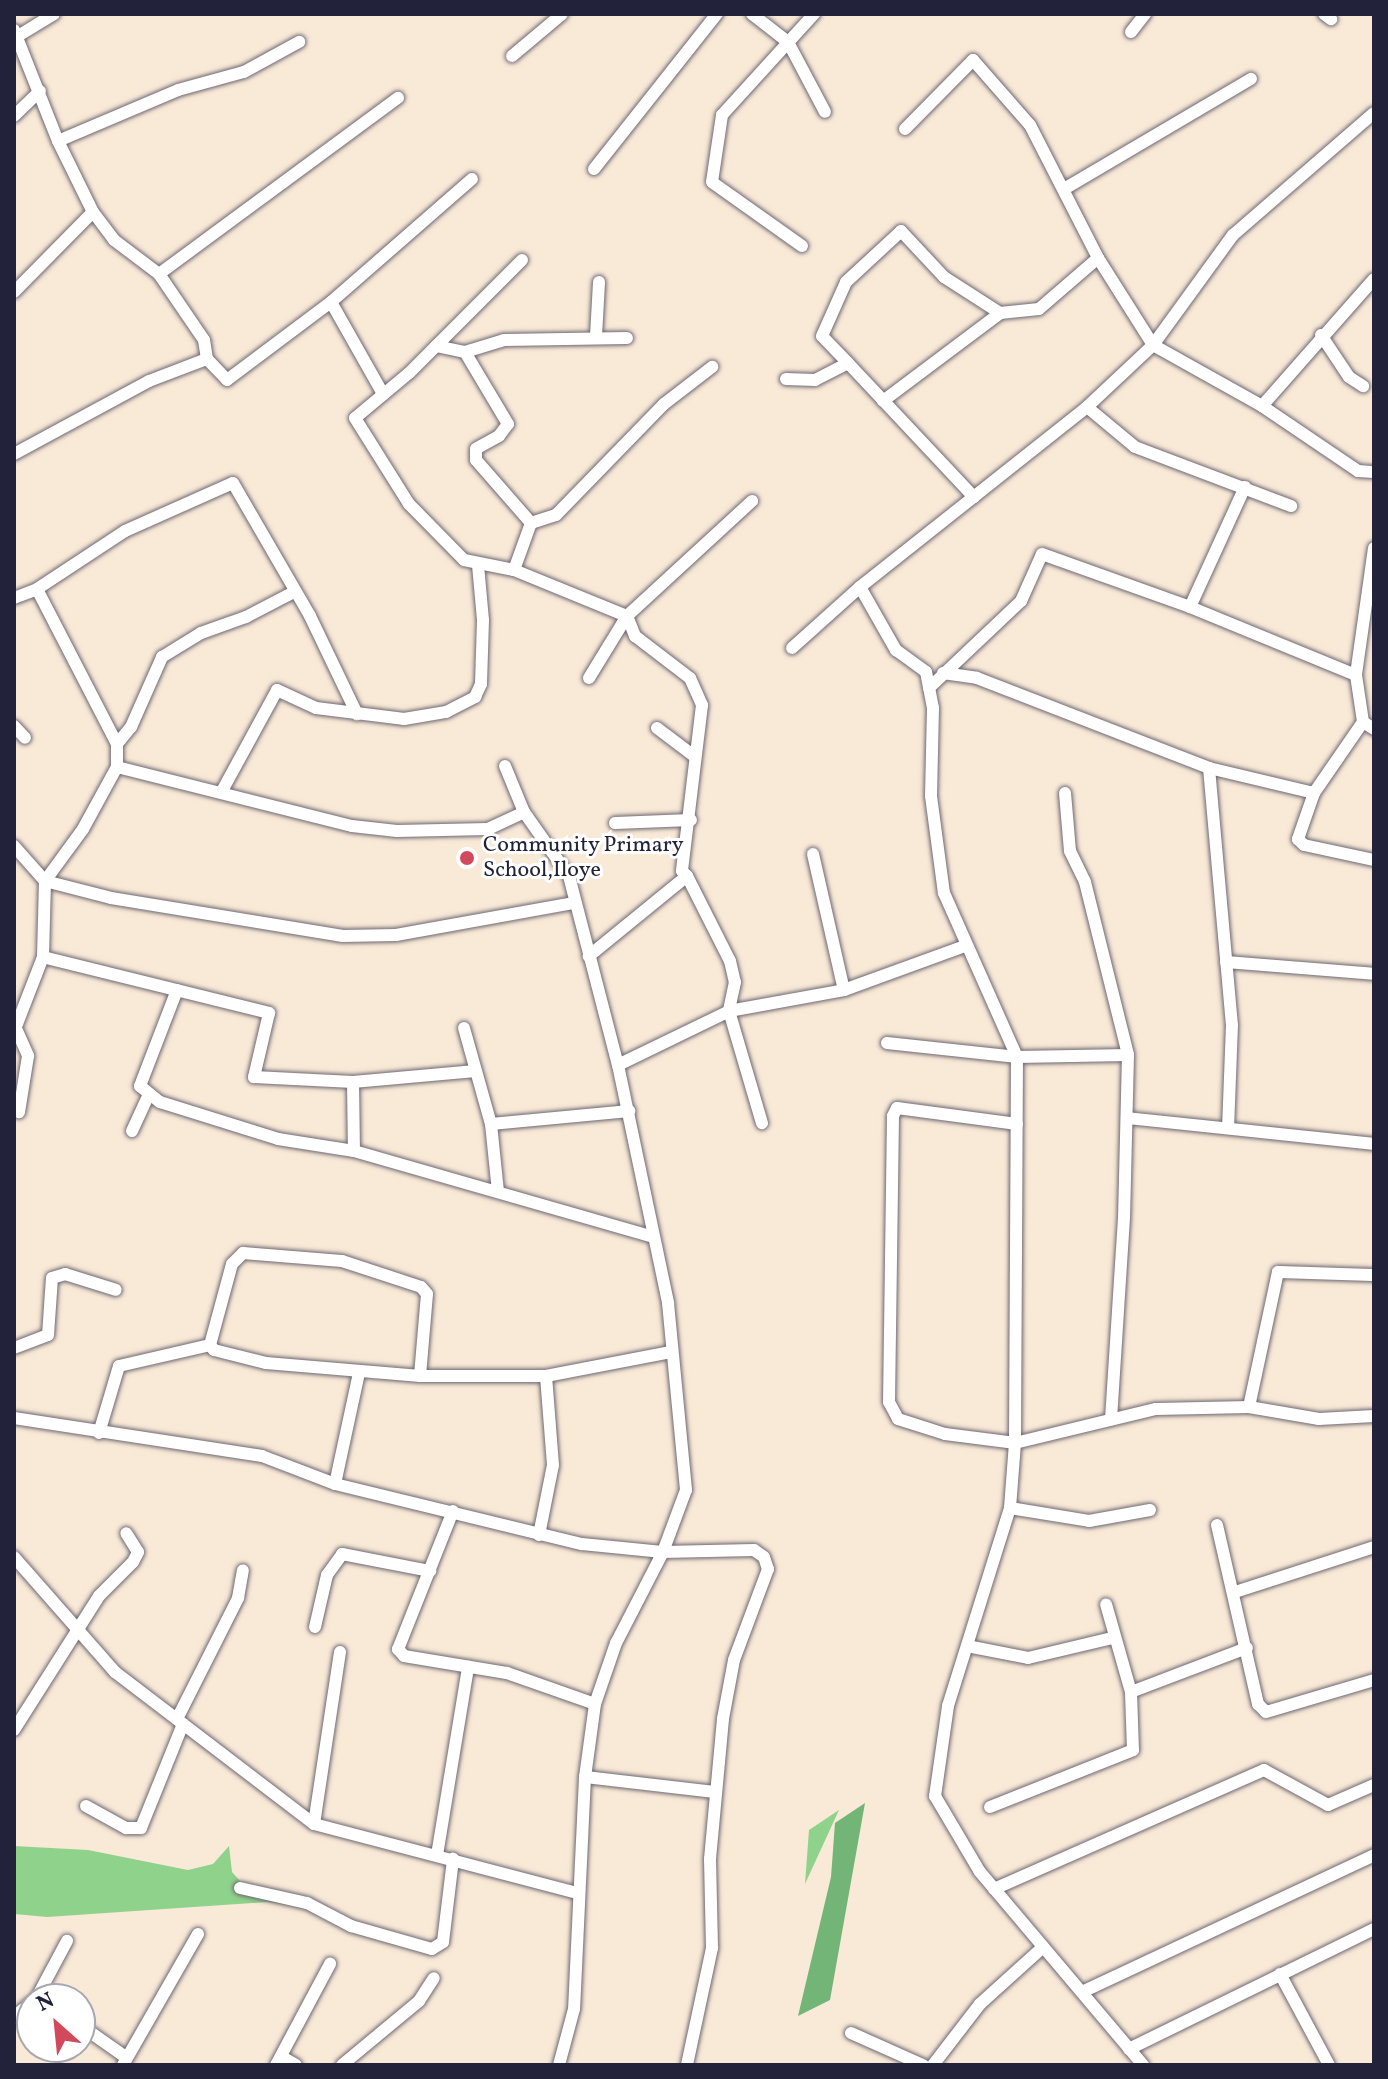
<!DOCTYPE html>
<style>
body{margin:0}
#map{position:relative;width:1388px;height:2079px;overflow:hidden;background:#f9e9d7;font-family:Vollkorn,serif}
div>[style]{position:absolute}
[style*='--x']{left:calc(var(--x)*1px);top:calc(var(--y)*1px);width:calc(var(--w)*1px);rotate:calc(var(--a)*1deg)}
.green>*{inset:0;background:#8fd28b}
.forest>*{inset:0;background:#73b477}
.roads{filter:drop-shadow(0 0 2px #6d6872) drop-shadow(0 0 2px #6d6872)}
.street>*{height:12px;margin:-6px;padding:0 6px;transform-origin:6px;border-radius:6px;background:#fff}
.dots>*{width:22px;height:22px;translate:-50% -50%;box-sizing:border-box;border:4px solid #fff;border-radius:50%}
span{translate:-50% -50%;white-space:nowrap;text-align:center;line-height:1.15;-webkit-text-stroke:6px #fff;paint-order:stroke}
.poi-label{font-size:22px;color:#22223b}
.left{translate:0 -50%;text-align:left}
.frame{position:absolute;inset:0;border:16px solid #22223b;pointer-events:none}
.north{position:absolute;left:16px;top:1983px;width:80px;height:80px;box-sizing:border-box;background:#fff;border:2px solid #a7a7b1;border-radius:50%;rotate:333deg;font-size:22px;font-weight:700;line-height:32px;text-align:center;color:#22223b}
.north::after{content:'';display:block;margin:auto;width:28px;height:36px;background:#d1495b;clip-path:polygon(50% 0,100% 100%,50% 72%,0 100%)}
</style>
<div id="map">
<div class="green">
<i style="clip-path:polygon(839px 1810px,805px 1884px,809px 1830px)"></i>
<i style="clip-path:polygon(14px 1846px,88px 1850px,188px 1870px,213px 1864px,229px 1846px,232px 1872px,250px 1892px,302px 1907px,267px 1902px,47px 1917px,14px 1914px)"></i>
</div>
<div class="forest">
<i style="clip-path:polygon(865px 1803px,830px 2000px,798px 2016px,831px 1877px,835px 1823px)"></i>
</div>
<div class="roads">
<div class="street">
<i style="--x:752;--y:14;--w:46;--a:37.9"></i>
<i style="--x:788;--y:42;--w:79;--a:62.1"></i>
<i style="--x:1324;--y:14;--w:9;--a:36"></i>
<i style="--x:14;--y:30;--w:119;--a:68.4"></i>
<i style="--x:58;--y:141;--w:79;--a:63.8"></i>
<i style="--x:93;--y:212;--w:35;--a:53"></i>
<i style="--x:114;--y:240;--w:56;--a:37.1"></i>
<i style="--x:159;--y:274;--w:80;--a:55.7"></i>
<i style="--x:204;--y:340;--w:19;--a:81"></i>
<i style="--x:207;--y:359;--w:29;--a:46"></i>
<i style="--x:227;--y:380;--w:130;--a:-36.9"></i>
<i style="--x:331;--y:302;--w:187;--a:-41.1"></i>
<i style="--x:1131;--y:32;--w:23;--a:-52"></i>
<i style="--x:18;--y:36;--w:42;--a:-31.4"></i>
<i style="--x:512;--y:56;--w:65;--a:-40"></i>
<i style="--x:14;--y:116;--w:36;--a:-44"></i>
<i style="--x:905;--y:129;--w:97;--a:-45.4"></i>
<i style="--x:973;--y:60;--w:86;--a:48.8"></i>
<i style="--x:1030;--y:125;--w:149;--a:62.9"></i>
<i style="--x:58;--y:141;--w:130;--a:-23"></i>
<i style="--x:178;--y:90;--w:68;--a:-15.3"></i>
<i style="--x:244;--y:72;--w:63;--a:-28.6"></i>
<i style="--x:594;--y:169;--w:198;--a:-51.6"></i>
<i style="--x:1064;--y:189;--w:217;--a:-30.5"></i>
<i style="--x:802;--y:246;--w:110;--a:-144.6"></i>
<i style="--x:712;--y:182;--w:68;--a:-81.5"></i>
<i style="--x:722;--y:115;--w:137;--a:-47.7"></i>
<i style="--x:522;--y:260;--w:160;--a:135"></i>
<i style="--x:409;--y:373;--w:70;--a:140.2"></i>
<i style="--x:355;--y:418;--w:102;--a:57.9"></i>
<i style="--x:409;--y:504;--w:78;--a:45.5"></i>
<i style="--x:464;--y:560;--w:51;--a:11.3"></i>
<i style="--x:514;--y:570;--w:122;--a:22.2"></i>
<i style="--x:627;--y:616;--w:22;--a:68"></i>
<i style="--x:635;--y:636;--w:69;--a:37.4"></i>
<i style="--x:690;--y:678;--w:30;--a:66"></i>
<i style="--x:702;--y:705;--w:167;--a:96.9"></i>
<i style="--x:682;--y:871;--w:7;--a:45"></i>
<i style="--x:687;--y:876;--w:127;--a:140.8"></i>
<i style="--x:159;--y:274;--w:297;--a:-36.4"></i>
<i style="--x:14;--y:292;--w:112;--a:-45.4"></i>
<i style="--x:331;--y:302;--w:106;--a:60.5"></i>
<i style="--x:1321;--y:335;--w:50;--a:56.3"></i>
<i style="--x:1349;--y:377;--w:17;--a:33"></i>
<i style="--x:596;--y:336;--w:54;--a:-86.8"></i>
<i style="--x:436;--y:346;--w:30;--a:12"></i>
<i style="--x:465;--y:352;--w:84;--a:59.2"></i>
<i style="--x:508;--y:424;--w:15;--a:127"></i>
<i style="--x:499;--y:436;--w:26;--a:151"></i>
<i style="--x:476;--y:449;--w:11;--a:90"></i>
<i style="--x:476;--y:460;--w:84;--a:48.9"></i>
<i style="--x:465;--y:352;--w:41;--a:-17.1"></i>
<i style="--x:504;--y:340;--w:123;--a:-0.9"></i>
<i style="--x:848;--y:363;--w:37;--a:-134"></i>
<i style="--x:822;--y:336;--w:59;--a:-66"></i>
<i style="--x:846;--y:282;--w:75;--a:-42.8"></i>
<i style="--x:901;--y:231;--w:63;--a:46.9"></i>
<i style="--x:944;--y:277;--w:67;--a:32.7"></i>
<i style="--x:1000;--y:313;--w:39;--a:-6"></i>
<i style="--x:1039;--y:309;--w:78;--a:-40.8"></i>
<i style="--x:1098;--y:258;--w:103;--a:57.7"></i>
<i style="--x:1153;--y:345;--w:125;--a:29.2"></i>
<i style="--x:1262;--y:406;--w:116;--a:34.1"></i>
<i style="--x:1358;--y:471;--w:16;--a:4"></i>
<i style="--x:786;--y:379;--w:29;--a:2"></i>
<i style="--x:815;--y:380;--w:37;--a:-27"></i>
<i style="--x:848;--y:363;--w:184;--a:46.8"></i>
<i style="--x:883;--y:401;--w:146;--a:-36.9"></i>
<i style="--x:1262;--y:406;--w:169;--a:-48.6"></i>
<i style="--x:1087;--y:407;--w:62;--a:39.8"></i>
<i style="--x:1135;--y:447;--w:167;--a:20.7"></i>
<i style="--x:14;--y:454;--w:153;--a:-28.4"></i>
<i style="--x:149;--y:381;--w:62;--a:-20.8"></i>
<i style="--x:1374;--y:548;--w:128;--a:98.1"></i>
<i style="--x:1356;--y:675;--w:48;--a:81.5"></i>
<i style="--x:1363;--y:722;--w:13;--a:32"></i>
<i style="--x:514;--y:570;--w:50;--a:-70.1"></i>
<i style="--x:531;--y:523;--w:26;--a:-18"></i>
<i style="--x:556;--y:515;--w:155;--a:-45.8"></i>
<i style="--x:664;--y:404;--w:61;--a:-37.6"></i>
<i style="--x:860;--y:587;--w:73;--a:60.3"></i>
<i style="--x:896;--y:650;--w:37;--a:36"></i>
<i style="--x:926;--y:672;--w:37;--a:79"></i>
<i style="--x:933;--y:708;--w:88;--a:91.3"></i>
<i style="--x:931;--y:796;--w:98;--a:82.4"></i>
<i style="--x:944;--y:893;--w:180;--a:66"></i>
<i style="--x:1017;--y:1057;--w:386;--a:90.3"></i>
<i style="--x:1015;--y:1443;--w:65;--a:94.4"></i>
<i style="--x:1010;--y:1508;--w:207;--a:107.4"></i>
<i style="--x:948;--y:1706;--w:91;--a:98.2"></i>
<i style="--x:935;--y:1796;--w:88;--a:59.4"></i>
<i style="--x:980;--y:1872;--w:253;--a:49.8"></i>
<i style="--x:14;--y:598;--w:25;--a:-21"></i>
<i style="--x:37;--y:589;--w:105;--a:-33.4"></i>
<i style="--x:125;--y:531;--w:118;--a:-24"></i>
<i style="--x:233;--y:483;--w:154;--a:59.9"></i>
<i style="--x:310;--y:616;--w:109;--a:64.4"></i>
<i style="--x:1190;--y:607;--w:132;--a:-65.4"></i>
<i style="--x:792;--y:648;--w:91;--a:-41.9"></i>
<i style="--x:860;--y:587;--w:290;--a:-38.4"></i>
<i style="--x:1087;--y:407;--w:91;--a:-43.2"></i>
<i style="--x:1153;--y:345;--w:136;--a:-54"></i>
<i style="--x:1233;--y:235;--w:186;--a:-40.9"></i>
<i style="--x:943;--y:673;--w:34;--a:8"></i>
<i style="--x:977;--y:678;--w:249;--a:21.2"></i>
<i style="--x:1209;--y:768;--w:108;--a:13.4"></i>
<i style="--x:1314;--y:793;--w:86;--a:-55.4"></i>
<i style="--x:589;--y:678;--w:73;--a:-58.5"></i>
<i style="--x:627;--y:616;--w:170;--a:-42.6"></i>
<i style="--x:929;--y:688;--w:127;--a:-43.4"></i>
<i style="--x:1021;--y:601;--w:51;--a:-65.9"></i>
<i style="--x:1042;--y:554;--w:157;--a:19.7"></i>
<i style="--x:1190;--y:607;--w:179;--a:22.3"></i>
<i style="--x:14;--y:726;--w:16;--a:47"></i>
<i style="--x:657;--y:728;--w:46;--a:37.1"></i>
<i style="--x:117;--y:744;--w:22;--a:-51"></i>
<i style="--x:131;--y:727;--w:77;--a:-66.1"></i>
<i style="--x:162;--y:657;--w:46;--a:-31.6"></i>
<i style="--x:201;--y:633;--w:48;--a:-19.6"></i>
<i style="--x:246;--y:617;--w:54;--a:-27.5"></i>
<i style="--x:505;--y:766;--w:50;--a:67.6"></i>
<i style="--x:524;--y:812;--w:78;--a:54.9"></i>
<i style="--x:569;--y:876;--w:195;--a:75.5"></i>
<i style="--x:618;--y:1065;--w:243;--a:78.1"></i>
<i style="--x:668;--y:1303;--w:188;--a:84.5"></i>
<i style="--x:686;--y:1490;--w:66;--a:110.4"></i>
<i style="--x:663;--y:1552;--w:102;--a:117.3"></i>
<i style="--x:616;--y:1643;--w:65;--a:109"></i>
<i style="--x:595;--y:1704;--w:74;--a:97.8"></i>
<i style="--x:585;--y:1777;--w:232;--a:92.7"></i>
<i style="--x:574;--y:2009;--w:58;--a:105"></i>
<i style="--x:117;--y:767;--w:242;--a:14.1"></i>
<i style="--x:352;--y:826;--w:45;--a:6.3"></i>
<i style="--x:397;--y:831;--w:91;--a:-1.3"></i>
<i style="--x:488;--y:829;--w:40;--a:-25"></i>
<i style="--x:1209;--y:768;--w:258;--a:84.9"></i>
<i style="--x:1232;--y:1025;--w:103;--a:92.2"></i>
<i style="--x:222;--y:791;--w:115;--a:-61.4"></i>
<i style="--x:277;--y:690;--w:43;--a:24.8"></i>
<i style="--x:316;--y:708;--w:89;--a:7.1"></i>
<i style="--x:404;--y:719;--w:43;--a:-9.5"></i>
<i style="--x:446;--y:712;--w:33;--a:-27"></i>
<i style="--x:475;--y:697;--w:14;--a:-65"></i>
<i style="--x:481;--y:684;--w:64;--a:-88.2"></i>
<i style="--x:483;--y:620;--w:55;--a:-95.2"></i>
<i style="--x:1065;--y:793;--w:58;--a:85.1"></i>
<i style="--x:1070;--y:851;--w:34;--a:64"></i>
<i style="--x:1085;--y:882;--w:178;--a:76"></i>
<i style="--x:1128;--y:1055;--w:163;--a:91.4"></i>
<i style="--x:1124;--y:1218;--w:202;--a:93.7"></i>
<i style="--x:1314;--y:793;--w:49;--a:109.2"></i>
<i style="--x:1298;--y:839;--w:8;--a:45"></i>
<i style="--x:1304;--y:845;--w:72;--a:12.1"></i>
<i style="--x:615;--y:823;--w:76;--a:-2.3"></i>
<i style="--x:14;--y:846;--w:47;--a:48.5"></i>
<i style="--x:45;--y:881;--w:68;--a:14.4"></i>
<i style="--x:111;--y:898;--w:235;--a:9.3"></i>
<i style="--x:343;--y:936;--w:53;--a:-1.1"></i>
<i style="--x:396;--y:935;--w:181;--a:-10.2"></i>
<i style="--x:813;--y:854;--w:139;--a:77.2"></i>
<i style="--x:687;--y:876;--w:95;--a:63.2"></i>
<i style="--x:730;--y:961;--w:22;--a:77"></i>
<i style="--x:735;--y:982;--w:30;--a:102"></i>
<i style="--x:729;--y:1011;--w:117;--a:73.6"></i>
<i style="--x:43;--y:957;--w:233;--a:13.9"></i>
<i style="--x:269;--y:1013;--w:66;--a:103.2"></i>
<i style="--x:254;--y:1077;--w:99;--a:2.9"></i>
<i style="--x:353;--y:1082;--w:123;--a:-5.1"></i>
<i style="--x:1226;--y:962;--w:148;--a:4.6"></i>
<i style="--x:177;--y:990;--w:103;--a:111.1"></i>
<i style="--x:140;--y:1086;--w:26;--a:39"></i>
<i style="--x:160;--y:1102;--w:124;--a:17.4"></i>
<i style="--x:278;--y:1139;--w:77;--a:9"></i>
<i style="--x:354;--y:1151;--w:308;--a:16"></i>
<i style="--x:14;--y:1024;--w:35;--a:66"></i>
<i style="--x:28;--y:1056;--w:57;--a:99.1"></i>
<i style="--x:17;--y:1024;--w:72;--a:-68.8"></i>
<i style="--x:43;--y:957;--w:76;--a:-88.5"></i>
<i style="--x:45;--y:881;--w:64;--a:-53.8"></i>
<i style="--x:83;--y:829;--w:71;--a:-61.3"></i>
<i style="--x:117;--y:767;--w:23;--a:-90"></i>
<i style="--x:117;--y:744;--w:174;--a:-117.3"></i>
<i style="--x:464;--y:1028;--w:100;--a:74.3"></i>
<i style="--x:491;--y:1124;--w:68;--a:84.1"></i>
<i style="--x:887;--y:1043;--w:131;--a:6.1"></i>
<i style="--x:1017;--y:1057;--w:111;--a:-1"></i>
<i style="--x:618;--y:1065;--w:123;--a:-25.9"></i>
<i style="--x:729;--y:1011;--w:117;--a:-10.3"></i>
<i style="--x:844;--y:990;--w:129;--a:-20"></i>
<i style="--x:353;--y:1082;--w:69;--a:89.2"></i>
<i style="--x:1127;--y:1118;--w:248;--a:6"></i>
<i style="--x:491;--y:1124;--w:139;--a:-5.4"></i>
<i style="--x:1017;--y:1124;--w:121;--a:-172.4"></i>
<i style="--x:897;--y:1108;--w:9;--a:117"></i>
<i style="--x:893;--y:1116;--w:286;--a:90.8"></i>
<i style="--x:889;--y:1402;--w:19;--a:62"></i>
<i style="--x:898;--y:1419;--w:49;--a:17.7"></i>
<i style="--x:945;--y:1434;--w:71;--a:7.3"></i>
<i style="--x:1015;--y:1443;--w:145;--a:-13.6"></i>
<i style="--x:1156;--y:1409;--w:93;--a:-1.2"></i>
<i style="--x:1249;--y:1407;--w:71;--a:9.7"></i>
<i style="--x:1319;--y:1419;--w:55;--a:-3.1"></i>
<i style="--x:132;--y:1131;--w:41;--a:-65.3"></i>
<i style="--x:210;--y:1345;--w:6;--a:51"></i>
<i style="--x:214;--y:1350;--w:54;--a:14"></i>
<i style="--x:266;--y:1363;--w:155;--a:4.8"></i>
<i style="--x:420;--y:1376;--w:126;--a:0"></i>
<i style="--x:546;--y:1376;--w:127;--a:-10.9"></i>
<i style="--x:210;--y:1345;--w:84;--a:-74.8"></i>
<i style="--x:232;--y:1264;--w:16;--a:-45"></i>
<i style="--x:243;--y:1253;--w:99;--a:4.6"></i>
<i style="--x:342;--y:1261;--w:83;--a:18.2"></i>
<i style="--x:421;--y:1287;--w:9;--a:49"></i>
<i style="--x:427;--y:1294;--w:82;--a:94.9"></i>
<i style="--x:14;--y:1348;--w:36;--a:-21"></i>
<i style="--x:48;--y:1335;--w:57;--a:-86"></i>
<i style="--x:52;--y:1278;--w:14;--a:-17"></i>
<i style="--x:65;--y:1274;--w:53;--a:17.4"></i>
<i style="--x:1249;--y:1407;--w:138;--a:-77.9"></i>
<i style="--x:1278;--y:1272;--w:96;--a:1.8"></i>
<i style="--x:14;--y:1418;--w:251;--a:8.7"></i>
<i style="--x:262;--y:1456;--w:78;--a:21"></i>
<i style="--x:335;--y:1484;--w:254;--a:13.7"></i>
<i style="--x:582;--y:1544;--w:81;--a:5.6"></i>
<i style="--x:663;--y:1552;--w:91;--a:-1.3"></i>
<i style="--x:754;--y:1550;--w:12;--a:35"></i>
<i style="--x:764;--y:1557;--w:13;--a:72"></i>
<i style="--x:768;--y:1569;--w:97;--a:110.5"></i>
<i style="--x:734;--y:1660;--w:60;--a:100.6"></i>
<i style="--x:723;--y:1719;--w:141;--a:95.3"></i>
<i style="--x:710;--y:1859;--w:89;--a:88.7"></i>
<i style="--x:712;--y:1948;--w:120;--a:102.1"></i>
<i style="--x:99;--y:1433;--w:70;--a:-73.4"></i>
<i style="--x:119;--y:1366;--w:93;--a:-13"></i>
<i style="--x:335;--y:1484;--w:114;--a:-77.8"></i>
<i style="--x:1010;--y:1508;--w:80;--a:9.3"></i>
<i style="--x:1089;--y:1521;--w:62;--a:-10.2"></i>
<i style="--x:453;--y:1511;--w:149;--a:111.7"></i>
<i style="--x:398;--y:1649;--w:9;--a:49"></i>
<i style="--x:404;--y:1656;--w:104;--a:9.4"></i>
<i style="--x:507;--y:1673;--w:93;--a:19.4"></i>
<i style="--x:1217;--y:1525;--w:184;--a:77.1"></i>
<i style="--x:1258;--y:1704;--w:11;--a:45"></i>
<i style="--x:1266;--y:1712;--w:113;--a:-16.5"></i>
<i style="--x:539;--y:1535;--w:71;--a:-78.7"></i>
<i style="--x:553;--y:1465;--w:89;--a:-94.5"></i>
<i style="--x:14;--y:1557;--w:153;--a:48.7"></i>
<i style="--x:115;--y:1672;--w:250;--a:37.4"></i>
<i style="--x:314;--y:1824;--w:272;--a:14.7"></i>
<i style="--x:1235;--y:1592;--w:146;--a:-17.9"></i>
<i style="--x:315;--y:1627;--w:53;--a:-77"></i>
<i style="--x:327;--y:1575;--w:26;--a:-54"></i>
<i style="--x:342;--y:1554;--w:90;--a:10.9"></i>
<i style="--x:967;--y:1646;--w:62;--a:11.1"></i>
<i style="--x:1028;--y:1658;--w:86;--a:-13.4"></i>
<i style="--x:1131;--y:1692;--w:124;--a:-20.8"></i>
<i style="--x:177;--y:1719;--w:136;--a:-63.2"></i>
<i style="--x:238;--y:1598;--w:28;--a:-80"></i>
<i style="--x:14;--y:1730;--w:159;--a:-57.6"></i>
<i style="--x:99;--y:1596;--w:48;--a:-45"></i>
<i style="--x:133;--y:1562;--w:11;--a:-63"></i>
<i style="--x:138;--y:1552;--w:22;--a:-122"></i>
<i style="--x:585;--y:1777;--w:131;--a:6.6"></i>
<i style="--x:86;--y:1806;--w:46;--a:28.8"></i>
<i style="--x:126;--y:1828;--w:15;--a:0"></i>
<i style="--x:141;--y:1828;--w:112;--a:-68"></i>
<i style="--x:990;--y:1807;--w:154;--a:-21.7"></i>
<i style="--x:1133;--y:1750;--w:58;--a:-92"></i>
<i style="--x:1131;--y:1692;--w:91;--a:-105.9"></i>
<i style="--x:314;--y:1824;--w:174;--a:-81.4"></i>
<i style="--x:437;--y:1855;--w:191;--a:-80.6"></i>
<i style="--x:240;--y:1888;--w:69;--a:12.6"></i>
<i style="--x:307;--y:1903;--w:50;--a:27.6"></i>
<i style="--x:351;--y:1926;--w:84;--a:15.9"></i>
<i style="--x:432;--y:1949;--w:13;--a:-32"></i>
<i style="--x:443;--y:1942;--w:84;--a:-83.1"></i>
<i style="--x:994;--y:1889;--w:295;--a:-23.8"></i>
<i style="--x:1264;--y:1770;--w:73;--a:28.7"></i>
<i style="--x:1328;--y:1805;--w:50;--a:-23.5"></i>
<i style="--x:1280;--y:1974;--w:103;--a:61.7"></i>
<i style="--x:1082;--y:1992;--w:323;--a:-25.1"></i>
<i style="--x:36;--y:1999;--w:66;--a:-61.9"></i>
<i style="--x:14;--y:2017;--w:23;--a:-40"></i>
<i style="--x:80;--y:2025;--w:57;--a:35.1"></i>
<i style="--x:851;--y:2033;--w:79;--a:24"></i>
<i style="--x:1129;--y:2049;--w:273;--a:-26.1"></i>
<i style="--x:282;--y:2057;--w:16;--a:30"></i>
<i style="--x:123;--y:2065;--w:151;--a:-60.2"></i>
<i style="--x:276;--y:2065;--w:115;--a:-61.9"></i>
<i style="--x:342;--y:2065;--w:100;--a:-39.7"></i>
<i style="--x:419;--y:2001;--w:27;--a:-57"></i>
<i style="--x:933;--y:2065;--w:77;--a:-52.4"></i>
<i style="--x:980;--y:2004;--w:85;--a:-42.1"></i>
</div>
</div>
<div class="dots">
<i style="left:467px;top:858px;background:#d1495b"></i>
</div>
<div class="poi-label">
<span class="left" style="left:483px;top:858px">Community Primary<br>School,Iloye</span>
</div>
<div class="frame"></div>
<div class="north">N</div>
</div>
